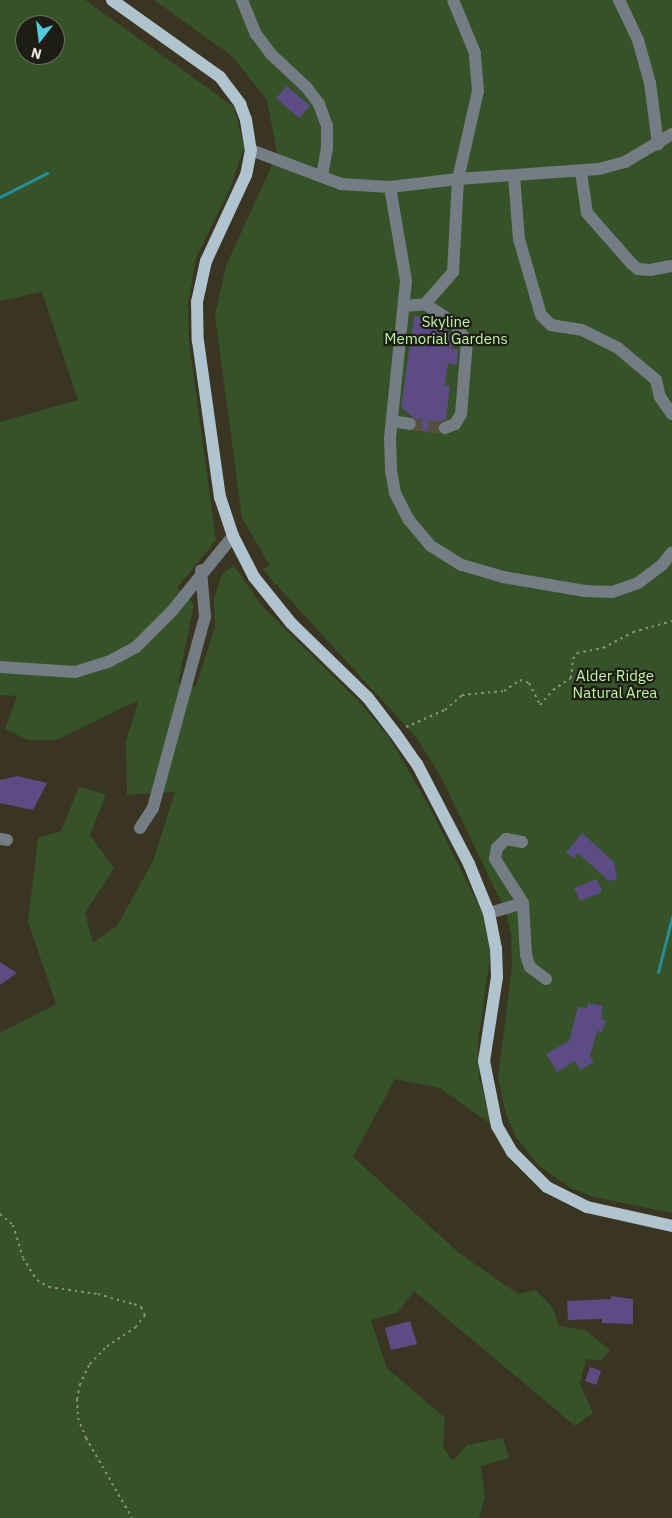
<!DOCTYPE html>
<style>
body{margin:0}
#map{position:relative;width:672px;height:1518px;overflow:hidden;background:#393522;font-family:"IBM Plex Sans",sans-serif}
div>[style]{position:absolute}
[style*='--x']{left:calc(var(--x)*1px);top:calc(var(--y)*1px);width:calc(var(--w)*1px);rotate:calc(var(--a)*1deg)}
.green>*{inset:0;background:#365229}
.stream>*{height:3px;margin:-1.5px;padding:0 1.5px;transform-origin:1.5px;border-radius:1.5px;background:#278d96}
.building>*{inset:0;background:#5d4b83}
.minor-tunnel>*{height:12px;margin-top:-6px;transform-origin:0;background:repeating-linear-gradient(90deg,#54503e 0 12px,transparent 0 18px)}
.path>*{height:2px;margin-top:-1px;transform-origin:0;background:repeating-linear-gradient(90deg,#918e7e 0 2.5px,transparent 0 6.5px)}
.minor>*{height:12px;margin:-6px;padding:0 6px;transform-origin:6px;border-radius:6px;background:#737d83}
.major>*{height:12px;margin:-6px;padding:0 6px;transform-origin:6px;border-radius:6px;background:#b0c4d0}
span{translate:-50% -50%;white-space:nowrap;text-align:center;line-height:1.15;-webkit-text-stroke:4.5px #1e1d14;paint-order:stroke}
.park-label{font-size:15px;color:#bef6a5}
.north{position:absolute;left:15px;top:15px;width:50px;height:50px;box-sizing:border-box;background:#1e1d14;border:1px solid #706f65;border-radius:50%;rotate:195deg;font-size:14px;font-weight:700;line-height:20px;text-align:center;color:#eceade}
.north::after{content:'';display:block;margin:auto;width:18px;height:22px;background:#53cbdb;clip-path:polygon(50% 0,100% 100%,50% 72%,0 100%)}
</style>
<div id="map">
<div class="green">
<i style="clip-path:polygon(evenodd,0 0,85px 0,234px 107px,244px 147px,230px 189px,196px 258px,188px 305px,189px 342px,216px 540px,177px 588px,194px 604px,178px 683px,196px 687px,215px 626px,214px 599px,222px 574px,234px 566px,263px 607px,361px 704px,389px 737px,430px 808px,483px 914px,491px 949px,478px 1043px,479px 1077px,492px 1125px,440px 1088px,395px 1079px,353px 1157px,459px 1253px,518px 1294px,536px 1290px,553px 1308px,559px 1326px,585px 1330px,610px 1350px,601px 1361px,586px 1359px,580px 1384px,593px 1413px,575px 1426px,414px 1291px,398px 1312px,371px 1320px,387px 1368px,445px 1418px,443px 1447px,453px 1461px,467px 1445px,503px 1438px,509px 1458px,481px 1466px,485px 1498px,479px 1518px,0 1518px,0 1033px,56px 1004px,28px 921px,38px 838px,61px 831px,79px 787px,106px 794px,90px 835px,114px 868px,85px 913px,93px 943px,117px 926px,153px 861px,175px 792px,127px 795px,126px 741px,139px 700px,56px 740px,28px 740px,5px 729px,17px 696px,0 695px,0 422px,78px 400px,42px 292px,0 301px,0 0,25px 25px,55px 25px,55px 55px,25px 55px,25px 25px)"></i>
<i style="clip-path:polygon(154px 0,672px 0,672px 1213px,594px 1197px,571px 1188px,539px 1166px,516px 1137px,506px 1114px,498px 1077px,512px 967px,511px 934px,506px 912px,440px 775px,416px 737px,262px 569px,270px 566px,242px 518px,215px 315px,226px 266px,277px 154px,267px 100px,232px 56px)"></i>
</div>
<div class="stream">
<i style="--x:0;--y:197;--w:53;--a:-27.1"></i>
<i style="--x:658;--y:972;--w:57;--a:-75.7"></i>
</div>
<div class="building">
<i style="clip-path:polygon(287px 86px,310px 106px,299px 118px,276px 98px)"></i>
<i style="clip-path:polygon(414px 316px,431px 318px,430px 324px,447px 328px,450px 337px,453px 338px,451px 349px,458px 349px,457px 365px,448px 363px,445px 386px,450px 386px,446px 419px,438px 423px,439px 433px,415px 430px,417px 421px,401px 407px)"></i>
<i style="clip-path:polygon(17px 776px,47px 783px,33px 810px,0 803px,0 780px)"></i>
<i style="clip-path:polygon(582px 833px,614px 862px,617px 879px,609px 881px,578px 853px,574px 859px,566px 852px)"></i>
<i style="clip-path:polygon(597px 879px,602px 892px,580px 901px,574px 888px)"></i>
<i style="clip-path:polygon(0 962px,17px 973px,0 985px)"></i>
<i style="clip-path:polygon(588px 1003px,603px 1006px,601px 1019px,606px 1020px,602px 1032px,597px 1031px,590px 1056px,594px 1062px,580px 1070px,575px 1061px,557px 1072px,546px 1054px,569px 1041px,578px 1007px,587px 1008px)"></i>
<i style="clip-path:polygon(611px 1296px,633px 1299px,633px 1324px,602px 1323px,602px 1319px,568px 1320px,567px 1301px,611px 1299px)"></i>
<i style="clip-path:polygon(410px 1321px,417px 1344px,391px 1350px,385px 1328px)"></i>
<i style="clip-path:polygon(590px 1367px,601px 1371px,596px 1385px,585px 1381px)"></i>
</div>
<div class="minor-tunnel">
<i style="--x:410;--y:424;--w:35;--a:7"></i>
</div>
<div class="path">
<i style="--x:406;--y:727;--w:43;--a:-23.6"></i>
<i style="--x:445;--y:710;--w:23;--a:-41"></i>
<i style="--x:462;--y:695;--w:42;--a:-5.4"></i>
<i style="--x:504;--y:691;--w:19;--a:-35"></i>
<i style="--x:520;--y:680;--w:9;--a:18"></i>
<i style="--x:529;--y:683;--w:25;--a:63"></i>
<i style="--x:540;--y:705;--w:20;--a:-49"></i>
<i style="--x:553;--y:690;--w:22;--a:-34"></i>
<i style="--x:571;--y:678;--w:19;--a:-84"></i>
<i style="--x:573;--y:659;--w:7;--a:-56"></i>
<i style="--x:577;--y:653;--w:26;--a:-11"></i>
<i style="--x:603;--y:648;--w:34;--a:-28"></i>
<i style="--x:633;--y:632;--w:41;--a:-15.8"></i>
<i style="--x:0;--y:1214;--w:17;--a:40"></i>
<i style="--x:13;--y:1225;--w:34;--a:73"></i>
<i style="--x:23;--y:1258;--w:26;--a:58"></i>
<i style="--x:37;--y:1280;--w:14;--a:30"></i>
<i style="--x:49;--y:1287;--w:49;--a:8.1"></i>
<i style="--x:98;--y:1294;--w:37;--a:16"></i>
<i style="--x:134;--y:1304;--w:8;--a:23"></i>
<i style="--x:141;--y:1307;--w:9;--a:63"></i>
<i style="--x:145;--y:1315;--w:15;--a:127"></i>
<i style="--x:136;--y:1327;--w:37;--a:146"></i>
<i style="--x:105;--y:1348;--w:23;--a:133"></i>
<i style="--x:89;--y:1365;--w:21;--a:115"></i>
<i style="--x:80;--y:1384;--w:15;--a:101"></i>
<i style="--x:77;--y:1399;--w:19;--a:87"></i>
<i style="--x:78;--y:1418;--w:22;--a:68"></i>
<i style="--x:86;--y:1438;--w:92;--a:60.1"></i>
</div>
<div class="minor">
<i style="--x:242;--y:0;--w:37;--a:68"></i>
<i style="--x:256;--y:34;--w:26;--a:53"></i>
<i style="--x:272;--y:55;--w:48;--a:43.3"></i>
<i style="--x:307;--y:88;--w:20;--a:53"></i>
<i style="--x:319;--y:104;--w:23;--a:70"></i>
<i style="--x:327;--y:126;--w:22;--a:90"></i>
<i style="--x:327;--y:148;--w:29;--a:100"></i>
<i style="--x:619;--y:0;--w:44;--a:64.6"></i>
<i style="--x:638;--y:40;--w:45;--a:74.4"></i>
<i style="--x:650;--y:83;--w:62;--a:82.5"></i>
<i style="--x:251;--y:150;--w:96;--a:20.7"></i>
<i style="--x:341;--y:184;--w:49;--a:3.5"></i>
<i style="--x:390;--y:187;--w:68;--a:-6.7"></i>
<i style="--x:458;--y:179;--w:141;--a:-4.1"></i>
<i style="--x:599;--y:169;--w:27;--a:-15"></i>
<i style="--x:625;--y:162;--w:55;--a:-30.8"></i>
<i style="--x:581;--y:172;--w:41;--a:81.7"></i>
<i style="--x:587;--y:213;--w:67;--a:48.7"></i>
<i style="--x:631;--y:263;--w:9;--a:41"></i>
<i style="--x:638;--y:269;--w:12;--a:5"></i>
<i style="--x:650;--y:270;--w:21;--a:-11"></i>
<i style="--x:514;--y:176;--w:63;--a:85.5"></i>
<i style="--x:519;--y:239;--w:79;--a:73.9"></i>
<i style="--x:541;--y:315;--w:14;--a:45"></i>
<i style="--x:551;--y:325;--w:31;--a:9"></i>
<i style="--x:582;--y:330;--w:40;--a:26.6"></i>
<i style="--x:618;--y:348;--w:50;--a:40.1"></i>
<i style="--x:656;--y:380;--w:17;--a:77"></i>
<i style="--x:660;--y:397;--w:21;--a:55"></i>
<i style="--x:390;--y:187;--w:95;--a:80.3"></i>
<i style="--x:406;--y:281;--w:158;--a:95.8"></i>
<i style="--x:390;--y:438;--w:32;--a:88"></i>
<i style="--x:391;--y:470;--w:23;--a:80"></i>
<i style="--x:395;--y:493;--w:30;--a:63"></i>
<i style="--x:409;--y:520;--w:34;--a:50"></i>
<i style="--x:431;--y:546;--w:36;--a:32"></i>
<i style="--x:462;--y:565;--w:43;--a:16.3"></i>
<i style="--x:503;--y:577;--w:83;--a:9.7"></i>
<i style="--x:585;--y:591;--w:27;--a:2"></i>
<i style="--x:612;--y:592;--w:28;--a:-19"></i>
<i style="--x:638;--y:583;--w:30;--a:-37"></i>
<i style="--x:662;--y:565;--w:16;--a:-52"></i>
<i style="--x:425;--y:304;--w:33;--a:33"></i>
<i style="--x:453;--y:322;--w:24;--a:54"></i>
<i style="--x:467;--y:341;--w:73;--a:94.7"></i>
<i style="--x:461;--y:414;--w:12;--a:121"></i>
<i style="--x:455;--y:424;--w:11;--a:158"></i>
<i style="--x:404;--y:306;--w:21;--a:-5"></i>
<i style="--x:425;--y:304;--w:43;--a:-48.8"></i>
<i style="--x:453;--y:272;--w:93;--a:-86.9"></i>
<i style="--x:458;--y:179;--w:90;--a:-77.2"></i>
<i style="--x:478;--y:91;--w:38;--a:-95"></i>
<i style="--x:475;--y:53;--w:57;--a:-112.5"></i>
<i style="--x:392;--y:421;--w:18;--a:9"></i>
<i style="--x:0;--y:667;--w:75;--a:3.8"></i>
<i style="--x:75;--y:672;--w:34;--a:-17"></i>
<i style="--x:108;--y:662;--w:32;--a:-28"></i>
<i style="--x:136;--y:647;--w:51;--a:-45"></i>
<i style="--x:172;--y:611;--w:97;--a:-50.9"></i>
<i style="--x:140;--y:828;--w:24;--a:-57"></i>
<i style="--x:153;--y:808;--w:198;--a:-74.8"></i>
<i style="--x:205;--y:617;--w:47;--a:-94.9"></i>
<i style="--x:0;--y:839;--w:7;--a:8"></i>
<i style="--x:522;--y:842;--w:16;--a:-169"></i>
<i style="--x:506;--y:839;--w:13;--a:135"></i>
<i style="--x:497;--y:848;--w:11;--a:100"></i>
<i style="--x:495;--y:859;--w:52;--a:57.5"></i>
<i style="--x:523;--y:903;--w:52;--a:86.7"></i>
<i style="--x:526;--y:955;--w:13;--a:72"></i>
<i style="--x:530;--y:967;--w:20;--a:37"></i>
<i style="--x:489;--y:913;--w:35;--a:-16"></i>
</div>
<div class="major">
<i style="--x:112;--y:0;--w:133;--a:35.5"></i>
<i style="--x:220;--y:77;--w:34;--a:53"></i>
<i style="--x:240;--y:104;--w:17;--a:69"></i>
<i style="--x:246;--y:120;--w:30;--a:81"></i>
<i style="--x:251;--y:150;--w:25;--a:101"></i>
<i style="--x:246;--y:175;--w:95;--a:114.9"></i>
<i style="--x:206;--y:261;--w:42;--a:102.4"></i>
<i style="--x:197;--y:302;--w:39;--a:89"></i>
<i style="--x:198;--y:341;--w:158;--a:82"></i>
<i style="--x:220;--y:497;--w:41;--a:71.6"></i>
<i style="--x:233;--y:536;--w:46;--a:62.9"></i>
<i style="--x:254;--y:577;--w:59;--a:51.2"></i>
<i style="--x:291;--y:623;--w:107;--a:44.2"></i>
<i style="--x:368;--y:698;--w:44;--a:52.4"></i>
<i style="--x:395;--y:733;--w:38;--a:55"></i>
<i style="--x:417;--y:764;--w:113;--a:62.5"></i>
<i style="--x:469;--y:864;--w:53;--a:67.8"></i>
<i style="--x:489;--y:913;--w:36;--a:79"></i>
<i style="--x:496;--y:948;--w:29;--a:88"></i>
<i style="--x:497;--y:977;--w:85;--a:98.8"></i>
<i style="--x:484;--y:1061;--w:66;--a:78.7"></i>
<i style="--x:497;--y:1126;--w:30;--a:60"></i>
<i style="--x:512;--y:1152;--w:49;--a:45"></i>
<i style="--x:547;--y:1187;--w:45;--a:26.6"></i>
<i style="--x:587;--y:1207;--w:87;--a:12.6"></i>
</div>
<div class="park-label">
<span style="left:446px;top:330px">Skyline<br>Memorial Gardens</span>
<span style="left:615px;top:684px">Alder Ridge<br>Natural Area</span>
</div>
<div class="north">N</div>
</div>
